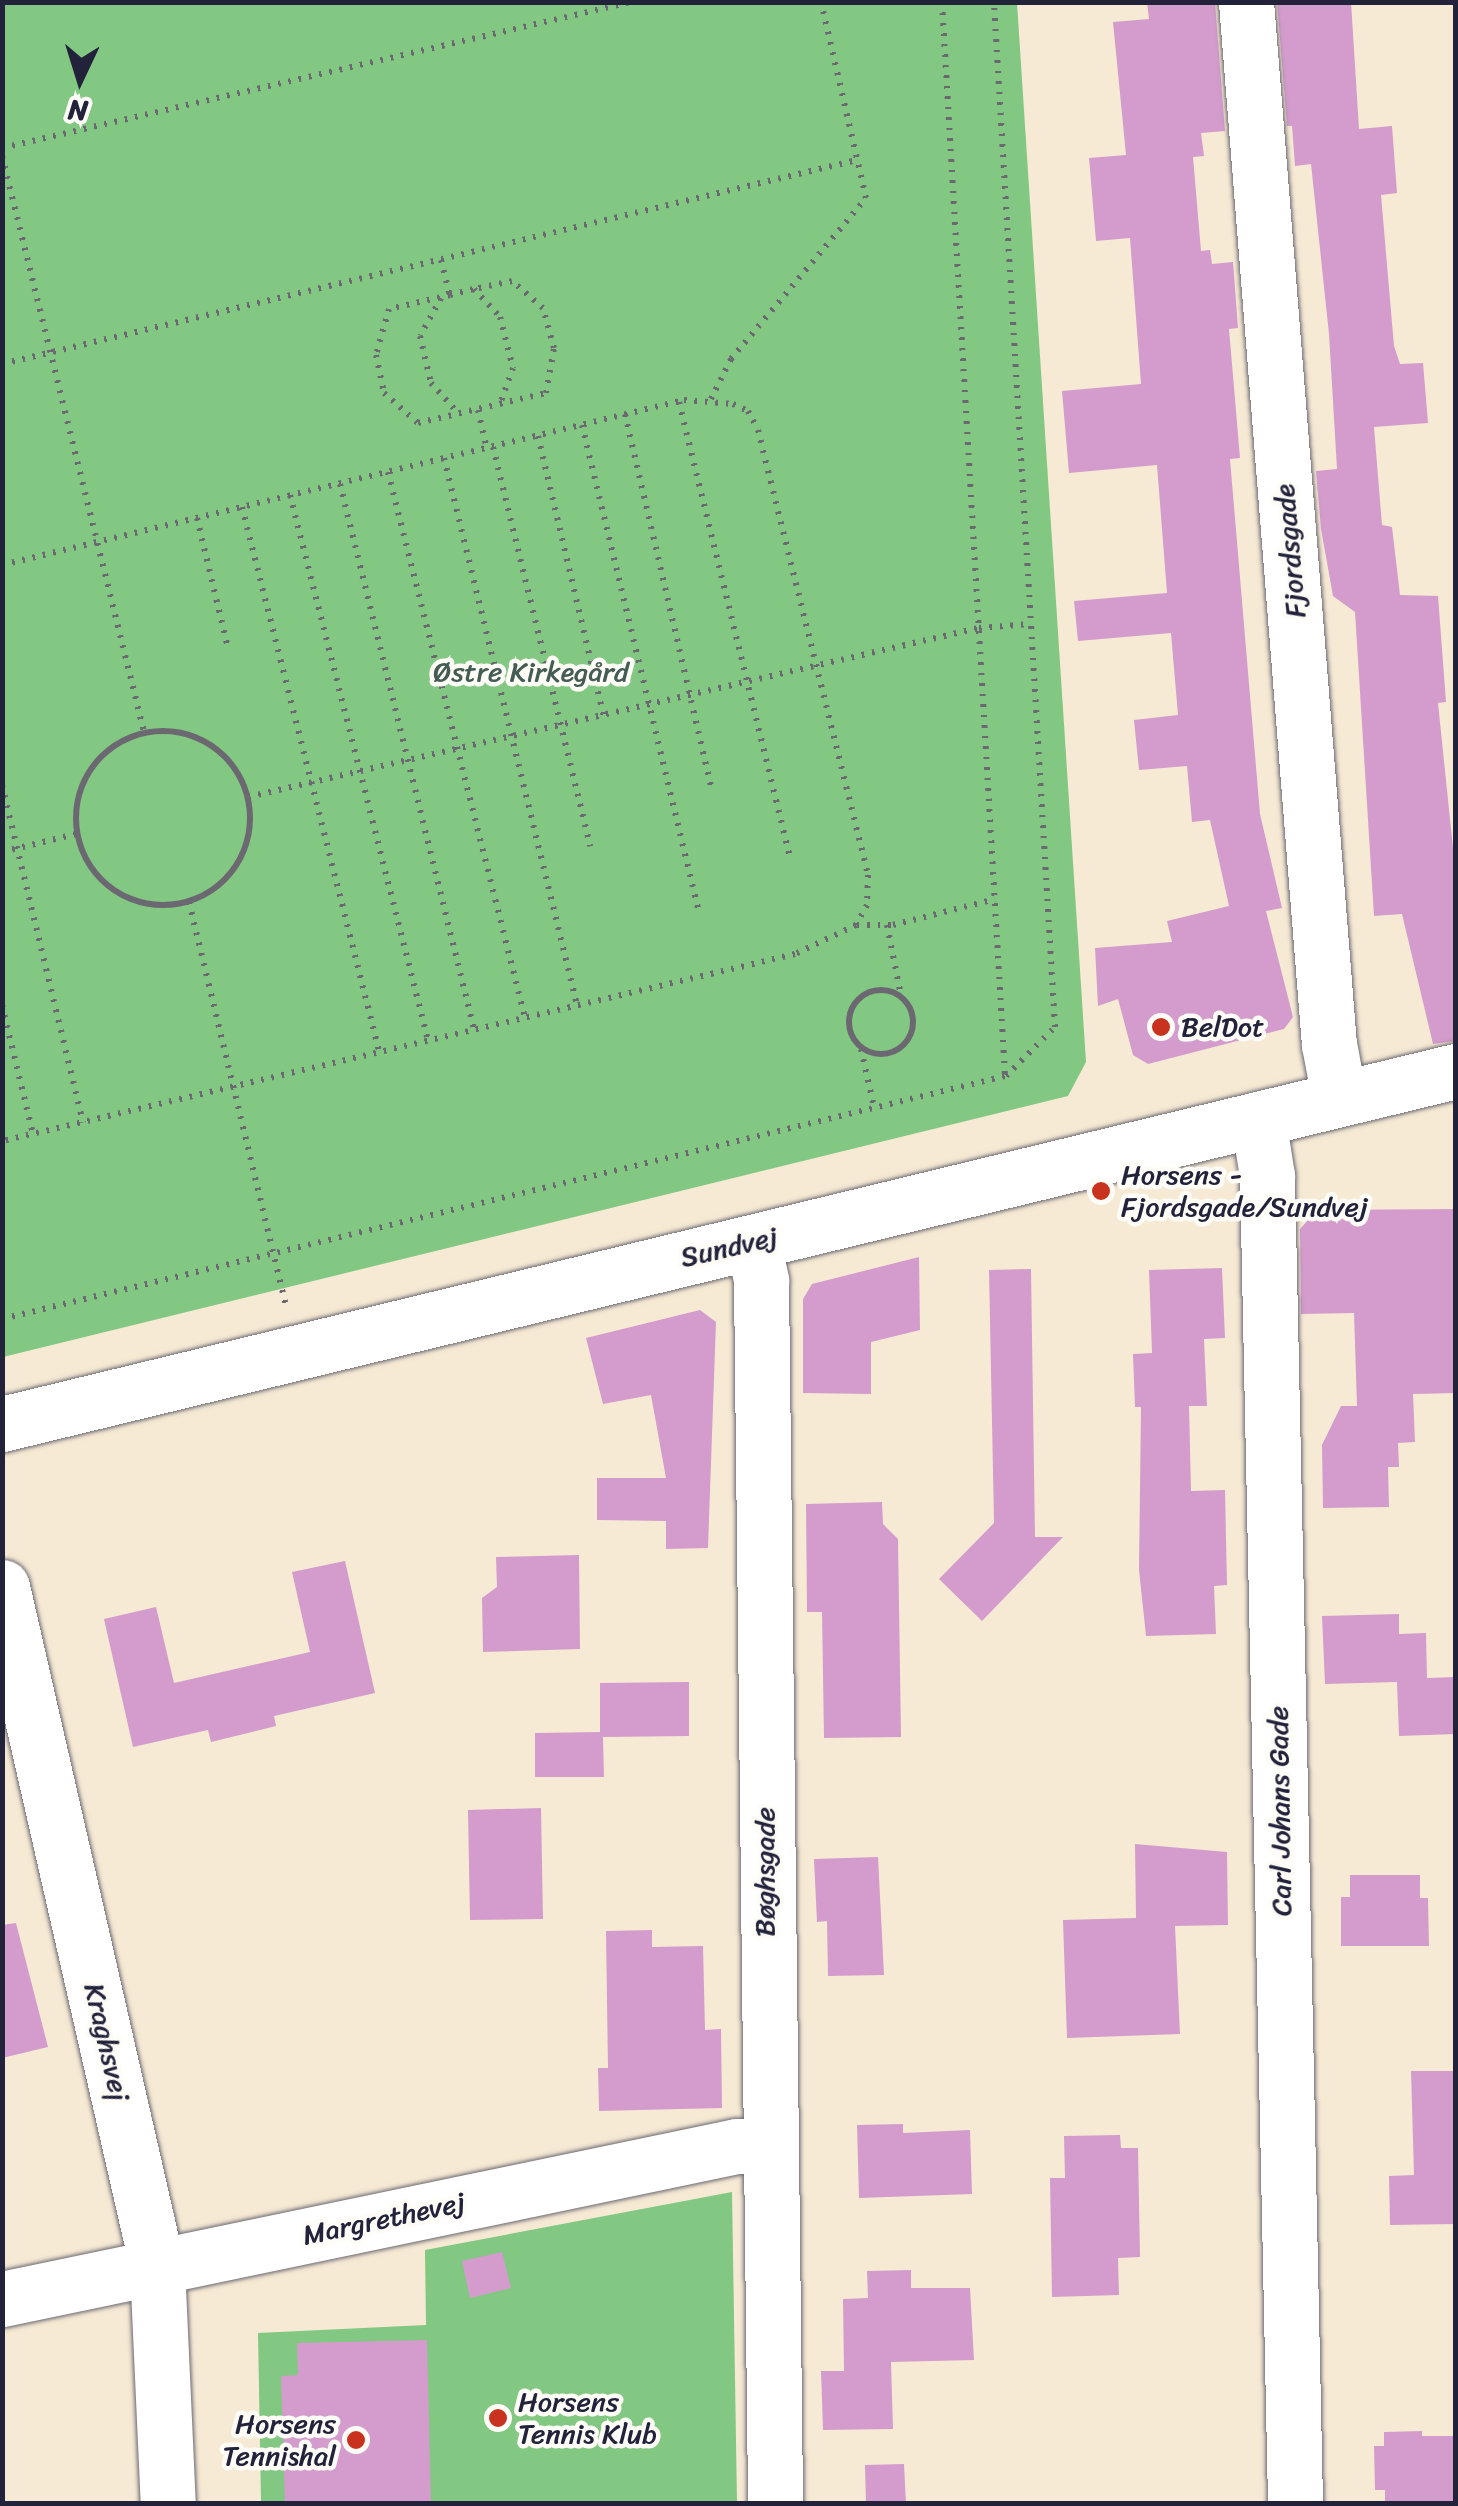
<!DOCTYPE html>
<meta charset="utf-8">
<style>
body{margin:0}
#map{position:relative;width:1458px;height:2506px;overflow:hidden;background:#f6ead5;font-family:Sriracha,sans-serif}
div>[style]{position:absolute}
[style*='--x']{left:calc(var(--x)*1px);top:calc(var(--y)*1px);width:calc(var(--w)*1px);rotate:calc(var(--a)*1deg)}
.green>*{inset:0;background:#82c782}
.building>*{inset:0;background:#d39ccc}
.path>*{height:6px;margin-top:-3px;transform-origin:0;background:repeating-linear-gradient(90deg,#6c6871 0 2.5px,transparent 0 10.5px)}
.path>.ring{margin:-3px;padding:0;box-sizing:content-box;background:none;border:6px solid #6c6871;border-radius:50%}
.roads{filter:drop-shadow(0 0 2px #6c6871) drop-shadow(0 0 2px #6c6871)}
.minor>*{height:55px;margin:-27.5px;padding:0 27.5px;transform-origin:27.5px;border-radius:27.5px;background:#fff}
.dots>*{width:28px;height:28px;translate:-50% -50%;box-sizing:border-box;border:5px solid #fdfcf7;border-radius:50%}
span{translate:-50% -50%;white-space:nowrap;text-align:center;line-height:1.15;-webkit-text-stroke:9px #fdfcf7;paint-order:stroke}
.street-label{font-size:28px;color:#22223b}
.park-label{font-size:28px;color:#445c54}
.poi-label{font-size:28px;color:#22223b}
.left{translate:0 -50%;text-align:left}
.right{translate:-100% -50%;text-align:right}
.frame{position:absolute;inset:0;border:5px solid #22223b;pointer-events:none}
.north{position:absolute;left:30px;top:30px;width:100px;height:100px;-webkit-text-stroke:8px #fdfcf7;paint-order:stroke;rotate:184deg;font-size:28px;font-weight:700;line-height:40px;text-align:center;color:#22223b}
.north::after{content:'';display:block;margin:auto;width:35px;height:45px;background:#22223b;clip-path:polygon(50% 0,100% 100%,50% 72%,0 100%)}
</style>
<div id="map">
<div class="green">
<i style="clip-path:polygon(2px 3px,1017px 3px,1086px 1062px,1068px 1096px,3px 1357px)"></i>
<i style="clip-path:polygon(732px 2192px,737px 2503px,261px 2503px,258px 2333px,426px 2325px,425px 2250px)"></i>
</div>
<div class="building">
<i style="clip-path:polygon(1147px 2px,1215px 2px,1225px 131px,1201px 133px,1204px 156px,1193px 157px,1201px 251px,1210px 250px,1212px 264px,1233px 262px,1238px 328px,1229px 329px,1240px 458px,1230px 459px,1260px 814px,1282px 908px,1266px 911px,1293px 1017px,1284px 1029px,1148px 1064px,1133px 1055px,1118px 999px,1098px 1006px,1095px 948px,1172px 942px,1167px 921px,1229px 906px,1210px 820px,1192px 822px,1187px 766px,1139px 770px,1134px 720px,1178px 715px,1171px 633px,1078px 641px,1074px 601px,1167px 593px,1157px 465px,1069px 473px,1062px 391px,1141px 384px,1130px 238px,1096px 241px,1089px 158px,1126px 155px,1113px 22px,1149px 19px)"></i>
<i style="clip-path:polygon(1277px 2px,1351px 2px,1359px 129px,1392px 126px,1397px 193px,1381px 195px,1394px 346px,1400px 364px,1423px 363px,1428px 423px,1374px 427px,1382px 525px,1392px 527px,1400px 595px,1438px 596px,1446px 702px,1438px 703px,1456px 877px,1456px 1041px,1433px 1044px,1402px 914px,1374px 916px,1355px 612px,1333px 596px,1321px 529px,1316px 471px,1337px 469px,1329px 334px,1311px 164px,1295px 166px,1292px 126px,1287px 126px)"></i>
<i style="clip-path:polygon(1456px 1209px,1456px 1393px,1413px 1394px,1415px 1442px,1398px 1443px,1399px 1467px,1388px 1467px,1389px 1507px,1323px 1508px,1322px 1445px,1341px 1406px,1357px 1406px,1354px 1313px,1301px 1314px,1300px 1229px,1317px 1210px)"></i>
<i style="clip-path:polygon(919px 1257px,920px 1330px,871px 1342px,871px 1394px,803px 1393px,803px 1299px,812px 1284px)"></i>
<i style="clip-path:polygon(1222px 1268px,1225px 1338px,1204px 1339px,1207px 1406px,1189px 1406px,1191px 1491px,1225px 1490px,1227px 1585px,1214px 1586px,1216px 1634px,1146px 1636px,1139px 1570px,1141px 1407px,1135px 1407px,1133px 1354px,1152px 1353px,1149px 1270px)"></i>
<i style="clip-path:polygon(1031px 1269px,1035px 1537px,1063px 1537px,982px 1621px,939px 1579px,994px 1523px,989px 1270px)"></i>
<i style="clip-path:polygon(700px 1310px,716px 1322px,708px 1548px,666px 1549px,666px 1521px,597px 1520px,597px 1478px,666px 1478px,651px 1395px,603px 1404px,586px 1338px)"></i>
<i style="clip-path:polygon(882px 1502px,883px 1524px,898px 1539px,901px 1737px,824px 1738px,822px 1612px,807px 1612px,806px 1504px)"></i>
<i style="clip-path:polygon(579px 1555px,580px 1649px,483px 1652px,482px 1598px,497px 1587px,496px 1557px)"></i>
<i style="clip-path:polygon(345px 1561px,375px 1693px,274px 1716px,276px 1726px,211px 1742px,208px 1730px,133px 1747px,104px 1619px,156px 1607px,174px 1683px,310px 1652px,292px 1572px)"></i>
<i style="clip-path:polygon(1399px 1614px,1399px 1634px,1426px 1633px,1427px 1678px,1456px 1677px,1456px 1734px,1399px 1736px,1397px 1682px,1325px 1684px,1322px 1616px)"></i>
<i style="clip-path:polygon(689px 1682px,689px 1736px,603px 1737px,604px 1777px,535px 1777px,535px 1733px,600px 1732px,600px 1683px)"></i>
<i style="clip-path:polygon(541px 1808px,543px 1919px,470px 1920px,468px 1810px)"></i>
<i style="clip-path:polygon(1135px 1844px,1227px 1852px,1228px 1925px,1175px 1926px,1180px 2034px,1067px 2038px,1063px 1920px,1136px 1918px)"></i>
<i style="clip-path:polygon(878px 1857px,884px 1975px,828px 1976px,827px 1921px,817px 1922px,814px 1859px)"></i>
<i style="clip-path:polygon(1350px 1875px,1420px 1875px,1420px 1898px,1428px 1898px,1429px 1946px,1341px 1946px,1341px 1897px,1350px 1897px)"></i>
<i style="clip-path:polygon(16px 1923px,48px 2047px,2px 2058px,2px 1925px)"></i>
<i style="clip-path:polygon(652px 1930px,652px 1947px,703px 1946px,705px 2030px,721px 2029px,722px 2108px,599px 2111px,598px 2068px,608px 2068px,606px 1931px)"></i>
<i style="clip-path:polygon(1411px 2071px,1456px 2071px,1456px 2224px,1390px 2225px,1389px 2176px,1414px 2175px)"></i>
<i style="clip-path:polygon(903px 2124px,903px 2133px,970px 2130px,972px 2194px,859px 2198px,857px 2125px)"></i>
<i style="clip-path:polygon(1120px 2135px,1121px 2148px,1138px 2148px,1140px 2257px,1118px 2258px,1119px 2295px,1052px 2297px,1050px 2178px,1065px 2178px,1064px 2136px)"></i>
<i style="clip-path:polygon(502px 2252px,511px 2288px,470px 2298px,462px 2261px)"></i>
<i style="clip-path:polygon(911px 2270px,911px 2288px,970px 2288px,974px 2360px,891px 2362px,893px 2429px,823px 2430px,821px 2371px,844px 2371px,843px 2299px,868px 2298px,867px 2271px)"></i>
<i style="clip-path:polygon(427px 2340px,431px 2504px,285px 2504px,281px 2376px,298px 2375px,297px 2343px)"></i>
<i style="clip-path:polygon(1422px 2431px,1422px 2436px,1456px 2436px,1456px 2504px,1385px 2504px,1385px 2490px,1375px 2490px,1374px 2446px,1384px 2446px,1384px 2432px)"></i>
<i style="clip-path:polygon(904px 2464px,906px 2504px,866px 2504px,865px 2465px)"></i>
</div>
<div class="path">
<i style="--x:942;--y:2;--w:1074;--a:86.64"></i>
<i style="--x:2;--y:148;--w:646;--a:-13.07"></i>
<i style="--x:2;--y:156;--w:593;--a:76.15"></i>
<i style="--x:441;--y:260;--w:36;--a:76"></i>
<i style="--x:450;--y:295;--w:63;--a:167.1"></i>
<i style="--x:389;--y:309;--w:48;--a:105.8"></i>
<i style="--x:376;--y:355;--w:39;--a:78"></i>
<i style="--x:384;--y:393;--w:45;--a:41.4"></i>
<i style="--x:418;--y:423;--w:131;--a:-13.2"></i>
<i style="--x:546;--y:393;--w:46;--a:-79.9"></i>
<i style="--x:554;--y:348;--w:41;--a:-105.4"></i>
<i style="--x:543;--y:308;--w:41;--a:-138.9"></i>
<i style="--x:512;--y:281;--w:39;--a:168"></i>
<i style="--x:450;--y:295;--w:25;--a:-14"></i>
<i style="--x:474;--y:289;--w:38;--a:47"></i>
<i style="--x:500;--y:317;--w:53;--a:75.7"></i>
<i style="--x:513;--y:368;--w:38;--a:110"></i>
<i style="--x:441;--y:298;--w:43;--a:118.9"></i>
<i style="--x:420;--y:336;--w:48;--a:76.8"></i>
<i style="--x:431;--y:383;--w:40;--a:48"></i>
<i style="--x:2;--y:364;--w:879;--a:-13.42"></i>
<i style="--x:711;--y:399;--w:45;--a:-63.4"></i>
<i style="--x:731;--y:359;--w:210;--a:-50"></i>
<i style="--x:866;--y:198;--w:201;--a:-102.9"></i>
<i style="--x:679;--y:402;--w:467;--a:76.3"></i>
<i style="--x:478;--y:410;--w:40;--a:77"></i>
<i style="--x:625;--y:414;--w:382;--a:77"></i>
<i style="--x:582;--y:425;--w:497;--a:76.5"></i>
<i style="--x:538;--y:436;--w:289;--a:76.8"></i>
<i style="--x:493;--y:447;--w:411;--a:76.3"></i>
<i style="--x:444;--y:458;--w:563;--a:76.33"></i>
<i style="--x:388;--y:472;--w:563;--a:75.91"></i>
<i style="--x:340;--y:484;--w:561;--a:76.19"></i>
<i style="--x:290;--y:495;--w:562;--a:75.79"></i>
<i style="--x:242;--y:507;--w:561;--a:75.86"></i>
<i style="--x:197;--y:518;--w:134;--a:76.6"></i>
<i style="--x:2;--y:565;--w:702;--a:-13.6"></i>
<i style="--x:684;--y:400;--w:49;--a:4.7"></i>
<i style="--x:733;--y:404;--w:17;--a:25"></i>
<i style="--x:748;--y:411;--w:21;--a:62"></i>
<i style="--x:758;--y:430;--w:458;--a:76.1"></i>
<i style="--x:868;--y:875;--w:30;--a:92"></i>
<i style="--x:867;--y:905;--w:23;--a:119"></i>
<i style="--x:856;--y:925;--w:68;--a:154.6"></i>
<i style="--x:795;--y:954;--w:815;--a:166.73"></i>
<i class="ring" style="left:76px;top:731px;width:168px;height:168px"></i>
<i style="--x:2;--y:785;--w:347;--a:76.5"></i>
<i style="--x:248;--y:797;--w:750;--a:-13.02"></i>
<i style="--x:979;--y:628;--w:51;--a:-4.5"></i>
<i style="--x:2;--y:852;--w:76;--a:-13.7"></i>
<i style="--x:189;--y:902;--w:415;--a:76.5"></i>
<i style="--x:857;--y:925;--w:36;--a:0"></i>
<i style="--x:893;--y:925;--w:105;--a:-14.3"></i>
<i style="--x:887;--y:925;--w:72;--a:78.8"></i>
<i class="ring" style="left:849px;top:990px;width:58px;height:58px"></i>
<i style="--x:2;--y:1005;--w:133;--a:76.5"></i>
<i style="--x:861;--y:1049;--w:59;--a:77.4"></i>
<i style="--x:2;--y:1319;--w:1033;--a:-13.61"></i>
<i style="--x:1006;--y:1076;--w:69;--a:-45"></i>
<i style="--x:1055;--y:1027;--w:1027;--a:-93.41"></i>
</div>
<div class="roads">
<div class="minor">
<i style="--x:1246;--y:2;--w:1045;--a:85.45"></i>
<i style="--x:1329;--y:1044;--w:55;--a:79.5"></i>
<i style="--x:1258;--y:1119;--w:58;--a:81"></i>
<i style="--x:1267;--y:1176;--w:1328;--a:88.79"></i>
<i style="--x:753;--y:1242;--w:40;--a:78"></i>
<i style="--x:761;--y:1281;--w:1223;--a:89.34"></i>
<i style="--x:2;--y:1424;--w:1496;--a:-13.65"></i>
<i style="--x:2;--y:1587;--w:696;--a:77.14"></i>
<i style="--x:157;--y:2266;--w:238;--a:87.4"></i>
<i style="--x:2;--y:2299;--w:751;--a:-11.76"></i>
<i style="--x:737;--y:2146;--w:30;--a:0"></i>
</div>
</div>
<div class="dots">
<i style="left:1161px;top:1027px;background:#c8321e"></i>
<i style="left:1101px;top:1191px;background:#c8321e"></i>
<i style="left:498px;top:2418px;background:#c8321e"></i>
<i style="left:356px;top:2440px;background:#c8321e"></i>
</div>
<div class="street-label">
<span style="left:1290px;top:551px;rotate:-95deg">Fjordsgade</span>
<span style="left:729px;top:1247px;rotate:-13deg">Sundvej</span>
<span style="left:1280px;top:1811px;rotate:-91deg">Carl Johans Gade</span>
<span style="left:765px;top:1872px;rotate:-90deg">Bøghsgade</span>
<span style="left:107px;top:2042px;rotate:77deg">Kraghsvej</span>
<span style="left:384px;top:2219px;rotate:-12deg">Margrethevej</span>
</div>
<div class="park-label">
<span style="left:531px;top:672px">Østre Kirkegård</span>
</div>
<div class="poi-label">
<span class="left" style="left:1181px;top:1027px">BelDot</span>
<span class="left" style="left:1121px;top:1191px">Horsens -<br>Fjordsgade/Sundvej</span>
<span class="left" style="left:518px;top:2418px">Horsens<br>Tennis Klub</span>
<span class="right" style="left:336px;top:2440px">Horsens<br>Tennishal</span>
</div>
<div class="frame"></div>
<div class="north">N</div>
</div>
